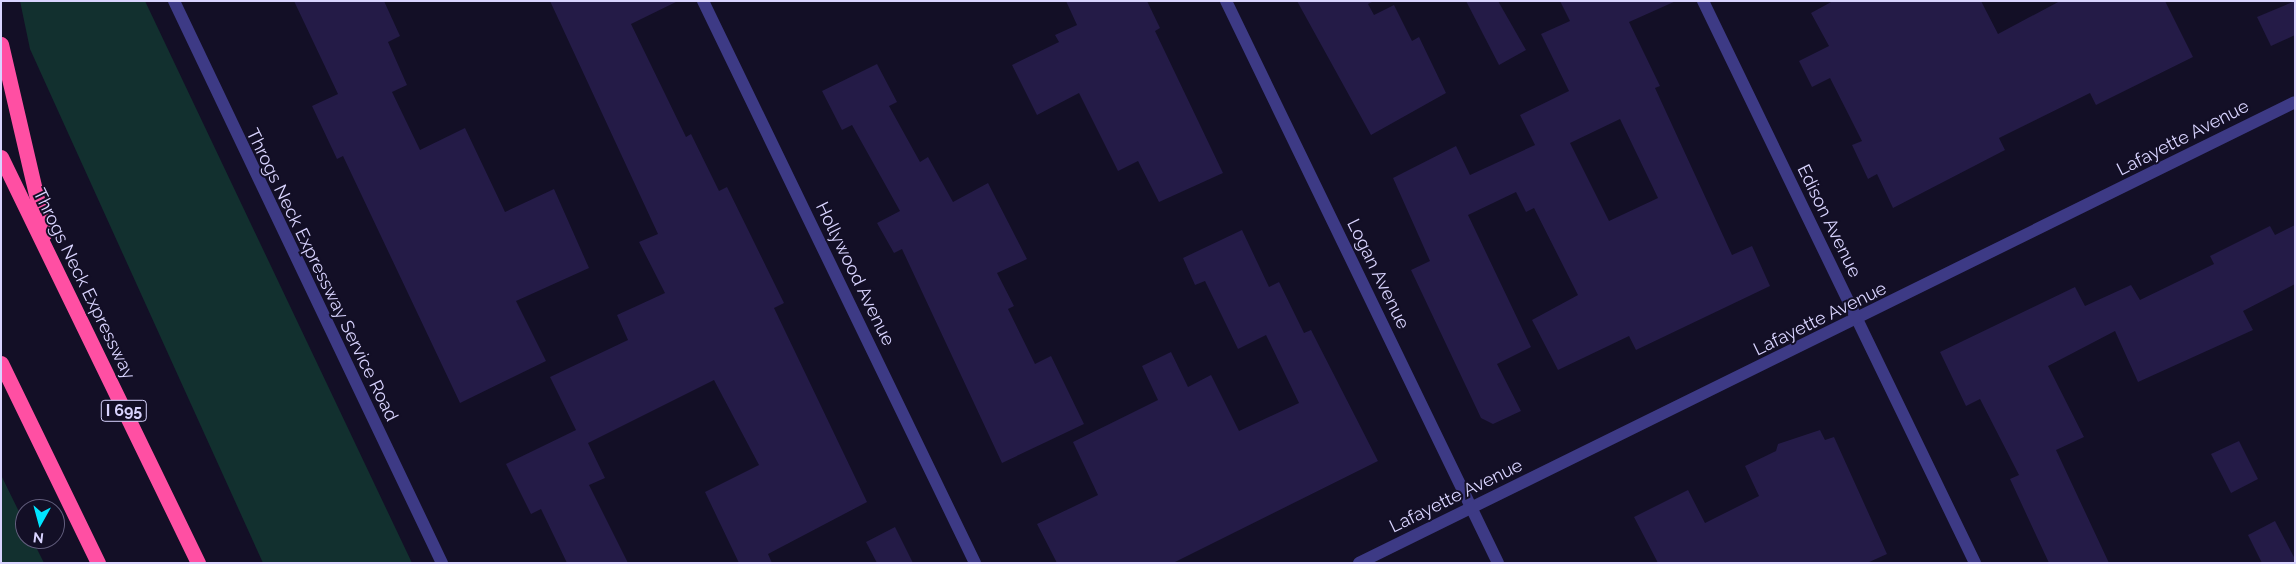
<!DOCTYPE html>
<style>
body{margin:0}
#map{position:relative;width:2296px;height:564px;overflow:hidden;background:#130f26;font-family:Raleway,sans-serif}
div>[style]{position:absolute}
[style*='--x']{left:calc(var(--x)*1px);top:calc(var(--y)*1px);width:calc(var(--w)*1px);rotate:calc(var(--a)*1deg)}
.green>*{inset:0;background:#12302f}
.building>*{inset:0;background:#241b47}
.minor>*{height:12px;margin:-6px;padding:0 6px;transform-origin:6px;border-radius:6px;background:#3d3a85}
.highway>*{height:15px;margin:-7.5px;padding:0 7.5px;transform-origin:7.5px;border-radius:7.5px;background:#ff4fa3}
span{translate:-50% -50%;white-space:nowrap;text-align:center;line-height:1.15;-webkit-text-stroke:4px #130f26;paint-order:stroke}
.shield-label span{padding:1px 4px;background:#130f26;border:1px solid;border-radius:4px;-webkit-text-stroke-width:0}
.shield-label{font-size:16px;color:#d9d4ff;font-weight:700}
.street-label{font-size:18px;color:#d9d4ff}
.frame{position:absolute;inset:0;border:2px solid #d9d4ff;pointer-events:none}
.north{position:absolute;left:15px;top:499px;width:50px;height:50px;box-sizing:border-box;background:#130f26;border:1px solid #625e7d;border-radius:50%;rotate:187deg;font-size:14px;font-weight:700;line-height:20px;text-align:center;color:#d9d4ff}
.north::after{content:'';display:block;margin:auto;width:18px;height:22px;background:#00e5ff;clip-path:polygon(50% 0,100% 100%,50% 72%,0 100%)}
</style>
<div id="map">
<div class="green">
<i style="clip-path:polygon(20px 1px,145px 1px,412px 563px,263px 563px,30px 49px)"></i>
<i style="clip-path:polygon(1px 475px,25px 524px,25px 539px,32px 539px,44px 563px,1px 563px)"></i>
</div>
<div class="building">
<i style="clip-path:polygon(294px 1px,384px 1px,400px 36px,388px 42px,407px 85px,392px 92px,420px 150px,465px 128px,505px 212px,554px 189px,589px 268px,516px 301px,546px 361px,460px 403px,343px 156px,337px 159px,312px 106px,338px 94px)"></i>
<i style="clip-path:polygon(550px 1px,678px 1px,631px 24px,686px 137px,691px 134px,719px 191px,727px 187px,784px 303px,774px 308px,867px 502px,768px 554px,772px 563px,739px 563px,705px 492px,759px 465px,714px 380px,588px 443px,605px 478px,589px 485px,628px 563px,567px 563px,541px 509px,531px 514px,506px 464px,576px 430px,550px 377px,628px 340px,617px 315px,665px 293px,639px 242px,658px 234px)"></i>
<i style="clip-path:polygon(1066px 1px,1147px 1px,1160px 28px,1155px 31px,1223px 173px,1159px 202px,1138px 161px,1118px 171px,1079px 93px,1037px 115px,1012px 65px,1059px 42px,1055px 35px,1077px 25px)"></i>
<i style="clip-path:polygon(1297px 1px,1374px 1px,1368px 4px,1374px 15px,1394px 5px,1412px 41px,1419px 37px,1446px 93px,1371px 135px)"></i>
<i style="clip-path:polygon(1466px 1px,1498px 1px,1526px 50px,1499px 65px)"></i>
<i style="clip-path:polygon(evenodd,1560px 1px,1676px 1px,1629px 22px,1660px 86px,1655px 88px,1732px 255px,1752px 246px,1770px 286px,1636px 350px,1629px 336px,1558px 370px,1532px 320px,1578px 295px,1534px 208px,1526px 212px,1516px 192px,1468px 215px,1531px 347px,1497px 364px,1521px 411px,1493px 424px,1481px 418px,1411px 270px,1430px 261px,1393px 178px,1456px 146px,1470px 175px,1535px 145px,1520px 115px,1569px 91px,1541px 34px,1570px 21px,1560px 1px,1620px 119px,1658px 198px,1609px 221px,1570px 143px,1620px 119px)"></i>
<i style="clip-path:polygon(1833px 1px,1981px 1px,1998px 34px,2060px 1px,2165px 1px,2193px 57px,2096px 105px,2090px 93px,1999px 138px,2005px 150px,1893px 208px,1877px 174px,1868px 179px,1852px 145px,1862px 141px,1830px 78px,1812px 87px,1799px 61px,1829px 46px,1811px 13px)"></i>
<i style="clip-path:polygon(2295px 1px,2295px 35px,2271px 46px,2257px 17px)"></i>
<i style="clip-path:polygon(877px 64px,897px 102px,889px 106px,920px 162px,928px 157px,953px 202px,988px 183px,1027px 259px,997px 273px,1014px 306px,1008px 309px,1035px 364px,1051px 356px,1084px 424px,1002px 463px,902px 249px,894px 253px,877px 223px,900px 211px,852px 125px,842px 130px,822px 91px)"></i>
<i style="clip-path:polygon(2295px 225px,2295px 284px,2243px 311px,2253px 330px,2138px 382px,2115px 331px,2048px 366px,2084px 437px,2056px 450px,2109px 563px,2049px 563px,2010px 479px,2019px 475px,1980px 399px,1966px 406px,1940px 352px,2075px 287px,2085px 306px,2131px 285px,2140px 300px,2214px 264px,2210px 256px,2270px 226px,2275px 235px)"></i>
<i style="clip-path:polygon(1242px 230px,1269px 287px,1279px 282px,1304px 333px,1311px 330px,1378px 461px,1173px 563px,1057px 563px,1037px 524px,1098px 495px,1073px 442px,1158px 400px,1142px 366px,1171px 352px,1188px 387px,1211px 375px,1239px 431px,1299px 403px,1266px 335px,1238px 349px,1205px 281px,1195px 285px,1183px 258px)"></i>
<i style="clip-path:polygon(1820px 430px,1825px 440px,1834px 437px,1887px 554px,1867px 563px,1658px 563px,1634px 517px,1688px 490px,1705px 523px,1759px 496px,1745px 466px,1776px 451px,1778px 444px)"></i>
<i style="clip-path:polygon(2239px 441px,2258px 479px,2231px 493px,2211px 454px)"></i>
<i style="clip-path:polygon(2275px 521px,2295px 559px,2295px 563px,2262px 563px,2248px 535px)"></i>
<i style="clip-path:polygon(895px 527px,913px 563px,877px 563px,866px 542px)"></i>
</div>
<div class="minor">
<i style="--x:174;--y:1;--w:623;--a:64.51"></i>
<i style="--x:703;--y:1;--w:624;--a:64.17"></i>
<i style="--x:1226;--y:1;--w:624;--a:64.17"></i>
<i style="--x:1703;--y:1;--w:624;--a:64.17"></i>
<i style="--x:1359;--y:563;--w:1043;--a:-26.22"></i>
</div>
<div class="highway">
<i style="--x:1;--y:44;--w:194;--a:76.9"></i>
<i style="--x:1;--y:157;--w:451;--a:64.1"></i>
<i style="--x:1;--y:363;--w:222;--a:64.1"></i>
</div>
<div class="shield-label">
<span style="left:124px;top:411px">I 695</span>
</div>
<div class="street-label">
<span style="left:2183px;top:138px;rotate:-27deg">Lafayette Avenue</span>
<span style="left:1829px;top:221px;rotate:64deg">Edison Avenue</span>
<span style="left:855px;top:274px;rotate:64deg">Hollywood Avenue</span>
<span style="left:1378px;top:274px;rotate:64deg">Logan Avenue</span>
<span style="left:322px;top:275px;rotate:64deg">Throgs Neck Expressway Service Road</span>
<span style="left:84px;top:284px;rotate:64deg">Throgs Neck Expressway</span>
<span style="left:1820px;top:319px;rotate:-26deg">Lafayette Avenue</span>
<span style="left:1456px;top:496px;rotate:-26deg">Lafayette Avenue</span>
</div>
<div class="frame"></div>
<div class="north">N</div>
</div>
